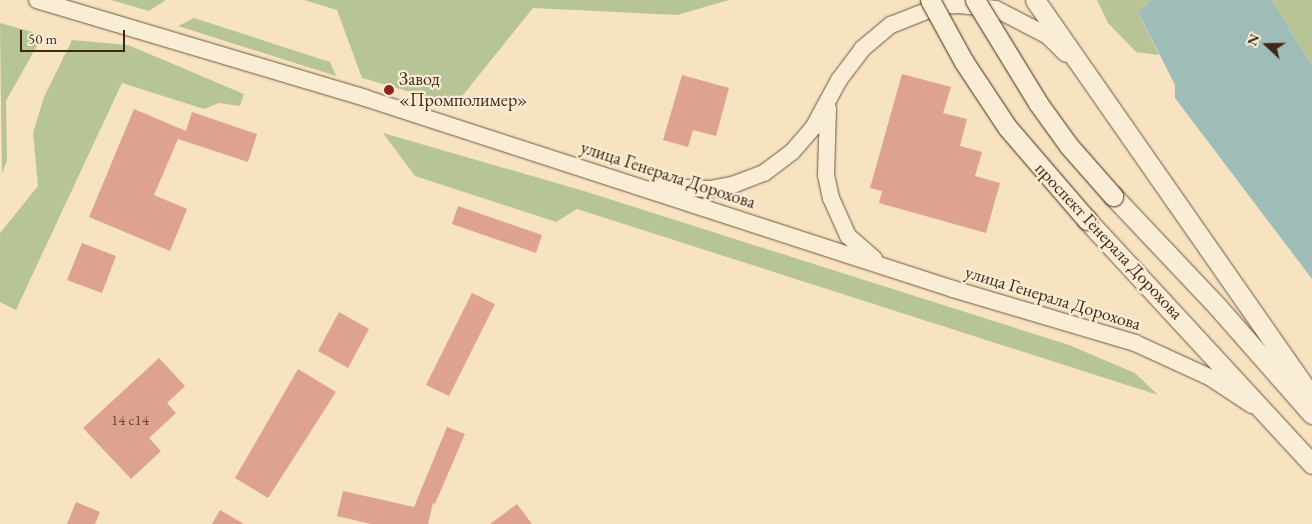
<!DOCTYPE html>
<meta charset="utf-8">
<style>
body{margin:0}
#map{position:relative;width:1312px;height:524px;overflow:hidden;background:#f7e3c0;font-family:"EB Garamond",serif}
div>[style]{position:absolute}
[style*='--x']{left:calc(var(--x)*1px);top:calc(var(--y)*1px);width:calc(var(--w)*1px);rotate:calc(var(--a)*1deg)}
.green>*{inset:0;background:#b7c596}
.water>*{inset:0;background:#9ebdb9}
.building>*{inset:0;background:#dea291}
.roads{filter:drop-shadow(0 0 1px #6e5640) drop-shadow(0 0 1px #6e5640)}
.tertiary>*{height:16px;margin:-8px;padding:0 8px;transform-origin:8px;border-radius:8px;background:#faedd6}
.secondary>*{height:19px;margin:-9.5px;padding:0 9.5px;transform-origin:9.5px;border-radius:9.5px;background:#faedd6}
.bridges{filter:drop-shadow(0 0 1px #402715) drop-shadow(0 0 1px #402715)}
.secondary-bridge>*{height:19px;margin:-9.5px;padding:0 9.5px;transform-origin:9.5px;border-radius:9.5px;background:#faedd6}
.dots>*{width:14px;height:14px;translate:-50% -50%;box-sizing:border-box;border:2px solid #faedd6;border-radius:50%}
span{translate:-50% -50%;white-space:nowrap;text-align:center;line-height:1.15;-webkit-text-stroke:4.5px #faedd6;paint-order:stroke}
.number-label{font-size:15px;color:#684634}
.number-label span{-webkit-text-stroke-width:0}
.poi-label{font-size:18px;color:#402715}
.left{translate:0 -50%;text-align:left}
.street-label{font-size:18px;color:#402715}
.north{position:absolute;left:1242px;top:20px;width:50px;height:50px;-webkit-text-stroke:4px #faedd6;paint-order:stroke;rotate:291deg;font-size:14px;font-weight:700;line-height:20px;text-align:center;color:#402715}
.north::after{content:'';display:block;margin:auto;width:18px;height:22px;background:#402715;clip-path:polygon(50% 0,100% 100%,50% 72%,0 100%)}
.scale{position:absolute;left:20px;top:30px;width:105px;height:22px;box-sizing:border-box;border:2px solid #402715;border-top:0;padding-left:6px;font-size:15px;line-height:18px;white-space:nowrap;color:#402715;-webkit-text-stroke:4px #faedd6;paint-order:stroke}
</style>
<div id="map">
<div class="green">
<i style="clip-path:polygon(111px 0,166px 0,149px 11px)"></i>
<i style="clip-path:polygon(304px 0,729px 0,677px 15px,533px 8px,455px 105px,362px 78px,337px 10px)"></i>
<i style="clip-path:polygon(1097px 0,1151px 0,1138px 12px,1159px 55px,1136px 52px,1108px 23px)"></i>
<i style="clip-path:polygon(1272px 0,1312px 0,1312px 66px)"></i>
<i style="clip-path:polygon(194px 18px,330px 62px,336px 76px,178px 26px)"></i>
<i style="clip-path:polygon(0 23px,43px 35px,6px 101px,7px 160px,2px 174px)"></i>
<i style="clip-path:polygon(72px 40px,128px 45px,244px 94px,240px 106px,219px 103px,204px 109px,122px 83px,16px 310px,0 302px,0 233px,38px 186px,33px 133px,44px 97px)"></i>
<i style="clip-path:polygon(383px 133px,584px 191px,1069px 345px,1135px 373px,1158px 395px,577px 209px,556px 222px,415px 176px)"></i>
</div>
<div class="water">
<i style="clip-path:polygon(1151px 0,1272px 0,1312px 66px,1312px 279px,1175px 98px,1175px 85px,1138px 12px)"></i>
</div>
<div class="building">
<i style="clip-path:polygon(902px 74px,951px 87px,943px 113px,967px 119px,960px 146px,982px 152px,975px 176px,1000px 183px,986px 233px,879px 203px,882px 191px,870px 188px)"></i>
<i style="clip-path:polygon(682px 75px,729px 88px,716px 136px,693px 130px,688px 147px,663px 140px)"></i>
<i style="clip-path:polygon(134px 109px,186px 131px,192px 112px,257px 134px,248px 162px,178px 139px,154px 195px,187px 209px,170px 251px,89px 217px)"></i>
<i style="clip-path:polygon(458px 206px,542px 235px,536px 253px,452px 224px)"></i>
<i style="clip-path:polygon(82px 243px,116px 256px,102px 293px,67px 280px)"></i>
<i style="clip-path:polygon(472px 293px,495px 304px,449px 396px,426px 385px)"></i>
<i style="clip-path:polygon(339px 312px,369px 329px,348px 368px,318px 351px)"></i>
<i style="clip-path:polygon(159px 358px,185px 386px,167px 403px,176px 413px,149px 438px,161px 451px,131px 479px,83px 428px)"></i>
<i style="clip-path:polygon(298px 369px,336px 392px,268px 498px,235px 478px)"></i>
<i style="clip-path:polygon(447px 427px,465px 434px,435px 504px,433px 503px,428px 524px,371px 524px,337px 516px,343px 491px,414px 507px)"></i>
<i style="clip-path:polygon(76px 502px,100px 512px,95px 524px,67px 524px)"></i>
<i style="clip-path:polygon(517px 504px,532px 524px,490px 524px)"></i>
<i style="clip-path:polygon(220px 510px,244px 524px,212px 524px)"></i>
</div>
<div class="roads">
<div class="tertiary">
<i style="--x:37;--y:0;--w:342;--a:16.6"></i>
<i style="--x:365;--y:98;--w:618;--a:18"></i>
<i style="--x:953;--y:289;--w:190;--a:16.5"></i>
<i style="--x:1135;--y:343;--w:84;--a:24.7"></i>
<i style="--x:1211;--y:378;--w:49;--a:33.4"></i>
<i style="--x:828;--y:108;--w:67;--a:91.7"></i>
<i style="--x:826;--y:175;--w:24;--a:78"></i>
<i style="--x:831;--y:198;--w:42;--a:65.9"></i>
<i style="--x:848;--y:236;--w:35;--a:41"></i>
<i style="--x:661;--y:187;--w:49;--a:2.3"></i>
<i style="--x:710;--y:189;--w:25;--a:-11"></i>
<i style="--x:735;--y:184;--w:31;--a:-21"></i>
<i style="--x:764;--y:173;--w:35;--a:-37"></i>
<i style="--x:792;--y:152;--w:32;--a:-49"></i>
<i style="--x:813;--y:128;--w:55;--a:-61.6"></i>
<i style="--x:839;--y:80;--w:39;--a:-53"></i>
<i style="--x:862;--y:49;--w:38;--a:-40"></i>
<i style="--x:891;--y:25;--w:52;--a:-21.6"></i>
<i style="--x:939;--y:6;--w:20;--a:-3"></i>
<i style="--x:959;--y:5;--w:37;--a:6"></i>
<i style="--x:996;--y:9;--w:59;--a:27.4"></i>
<i style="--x:1048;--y:36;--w:25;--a:45"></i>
</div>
<div class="secondary">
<i style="--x:1035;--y:0;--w:484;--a:55.1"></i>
<i style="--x:1113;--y:196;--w:151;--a:46.6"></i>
<i style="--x:1217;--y:306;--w:144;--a:48.7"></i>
<i style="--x:1087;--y:220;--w:332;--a:47.3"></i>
</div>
</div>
<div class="bridges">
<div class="secondary-bridge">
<i style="--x:930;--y:0;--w:71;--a:61.3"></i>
<i style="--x:964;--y:62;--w:78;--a:56.5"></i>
<i style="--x:1007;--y:127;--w:123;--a:49.3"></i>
<i style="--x:975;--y:0;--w:121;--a:58.5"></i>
<i style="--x:1038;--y:103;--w:53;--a:54.2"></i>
<i style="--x:1069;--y:146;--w:67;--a:48.7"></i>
</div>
</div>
<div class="dots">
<i style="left:389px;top:90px;background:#8f2418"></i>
</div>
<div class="number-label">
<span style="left:130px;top:420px">14 с14</span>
</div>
<div class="poi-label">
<span class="left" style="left:399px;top:90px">Завод<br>«Промполимер»</span>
</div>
<div class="street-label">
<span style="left:668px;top:175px;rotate:18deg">улица Генерала Дорохова</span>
<span style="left:1109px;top:241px;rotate:47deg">проспект Генерала Дорохова</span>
<span style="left:1053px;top:298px;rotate:17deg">улица Генерала Дорохова</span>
</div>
<div class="north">N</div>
<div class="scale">50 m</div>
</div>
